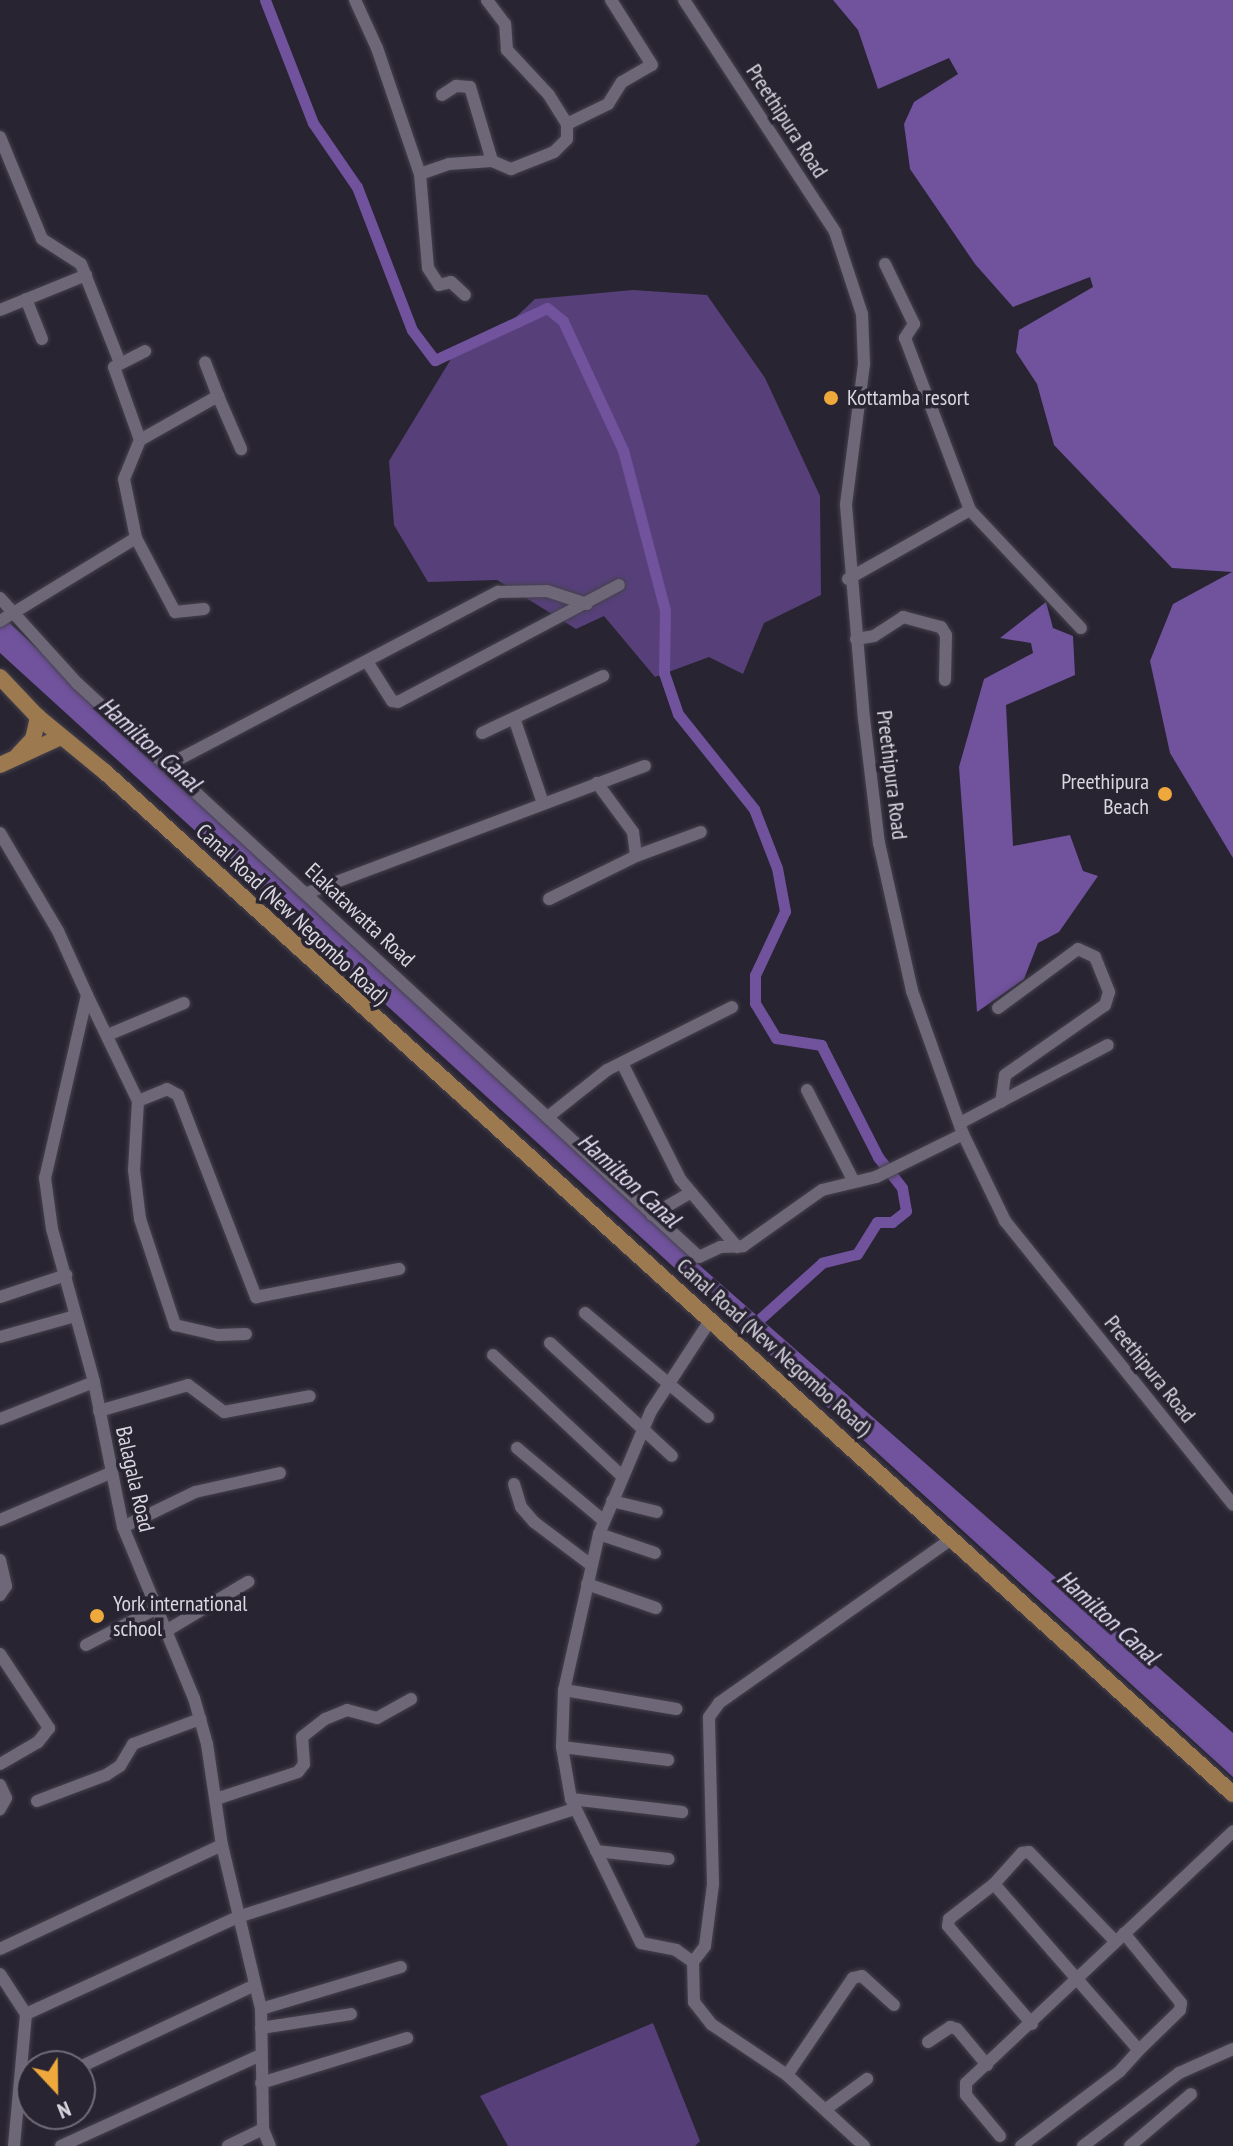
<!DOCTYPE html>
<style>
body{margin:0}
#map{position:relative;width:1233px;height:2146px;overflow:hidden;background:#282431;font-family:"PT Sans Narrow",sans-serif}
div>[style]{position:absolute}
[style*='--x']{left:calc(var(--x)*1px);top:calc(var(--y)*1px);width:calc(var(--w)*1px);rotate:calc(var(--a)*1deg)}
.green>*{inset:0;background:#57407a}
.water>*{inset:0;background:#70529d}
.canal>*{height:11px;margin:-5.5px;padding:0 5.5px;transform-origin:5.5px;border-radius:5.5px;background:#70529d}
.roads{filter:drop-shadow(0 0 2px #45414d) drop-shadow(0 0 2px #45414d)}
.minor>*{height:12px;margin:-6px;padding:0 6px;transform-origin:6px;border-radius:6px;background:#6d6778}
.major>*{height:16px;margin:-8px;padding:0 8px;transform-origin:8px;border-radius:8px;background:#9c794e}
.dots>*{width:22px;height:22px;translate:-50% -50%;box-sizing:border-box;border:4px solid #282431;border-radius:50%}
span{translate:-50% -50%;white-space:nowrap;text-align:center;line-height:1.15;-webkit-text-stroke:7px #282431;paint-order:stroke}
.street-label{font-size:22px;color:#d9d6e0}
.poi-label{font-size:22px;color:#d9d6e0}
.left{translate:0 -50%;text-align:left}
.right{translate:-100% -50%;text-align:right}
.water-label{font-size:24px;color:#e7e0f6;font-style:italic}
.north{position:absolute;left:16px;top:2050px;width:80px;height:80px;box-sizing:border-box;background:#282431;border:2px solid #6f6b77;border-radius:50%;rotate:158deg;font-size:22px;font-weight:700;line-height:32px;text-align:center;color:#d9d6e0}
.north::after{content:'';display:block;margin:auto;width:28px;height:36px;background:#eea83c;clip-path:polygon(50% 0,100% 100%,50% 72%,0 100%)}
</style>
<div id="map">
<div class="green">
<i style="clip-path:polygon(633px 290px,707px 295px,765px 378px,820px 496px,821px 595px,764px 623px,743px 674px,709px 657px,655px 677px,604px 616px,576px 629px,497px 580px,428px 582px,394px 525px,389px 461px,451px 359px,497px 335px,535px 299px)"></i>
<i style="clip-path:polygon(653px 2023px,700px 2141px,695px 2146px,508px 2146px,480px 2096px)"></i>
</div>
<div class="water">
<i style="clip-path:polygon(833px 0,1233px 0,1233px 858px,1170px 753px,1150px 661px,1173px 604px,1232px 572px,1172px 568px,1054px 445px,1037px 384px,1016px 352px,1019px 330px,1093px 287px,1090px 277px,1013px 307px,975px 264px,910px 169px,904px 124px,914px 102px,958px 74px,949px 58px,878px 89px,858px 30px)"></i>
<i style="clip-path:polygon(1046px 602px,1053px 628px,1073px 636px,1075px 675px,1006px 705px,1013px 846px,1070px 835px,1083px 871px,1098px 876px,1059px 932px,1038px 943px,1024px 979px,977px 1012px,959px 767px,984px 679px,1033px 653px,1031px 643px,1000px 638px)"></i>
<i style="clip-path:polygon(0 614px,698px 1264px,1233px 1733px,1233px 1777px,0 653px)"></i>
</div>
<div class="canal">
<i style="--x:265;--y:0;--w:132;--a:68.7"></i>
<i style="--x:313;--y:123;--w:78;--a:55.5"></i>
<i style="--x:357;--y:187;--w:153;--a:69"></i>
<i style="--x:412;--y:330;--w:38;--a:53"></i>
<i style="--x:435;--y:360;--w:123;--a:-24.9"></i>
<i style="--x:547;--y:308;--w:21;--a:39"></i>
<i style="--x:563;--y:321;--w:142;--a:65.1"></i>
<i style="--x:623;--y:450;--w:165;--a:75.3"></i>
<i style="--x:665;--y:610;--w:63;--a:90.9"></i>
<i style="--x:664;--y:673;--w:43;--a:71.1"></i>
<i style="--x:678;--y:714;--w:122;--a:51.3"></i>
<i style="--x:754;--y:809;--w:63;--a:68.7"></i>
<i style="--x:777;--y:868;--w:44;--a:79.5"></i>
<i style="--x:785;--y:911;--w:71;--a:115.1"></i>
<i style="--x:755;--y:975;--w:28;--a:90"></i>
<i style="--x:755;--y:1003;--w:41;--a:59"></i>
<i style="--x:776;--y:1038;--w:46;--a:8.8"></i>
<i style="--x:821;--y:1045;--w:126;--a:63"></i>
<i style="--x:878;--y:1157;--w:39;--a:52"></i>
<i style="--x:902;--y:1188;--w:23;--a:80"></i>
<i style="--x:906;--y:1211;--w:18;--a:142"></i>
<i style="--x:892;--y:1222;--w:15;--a:180"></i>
<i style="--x:877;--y:1222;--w:38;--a:122"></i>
<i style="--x:857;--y:1254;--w:36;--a:166"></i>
<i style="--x:822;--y:1263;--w:94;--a:138"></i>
</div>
<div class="roads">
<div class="minor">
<i style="--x:355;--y:0;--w:53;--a:65.4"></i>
<i style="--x:377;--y:48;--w:133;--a:71.2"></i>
<i style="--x:420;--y:174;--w:94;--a:85.1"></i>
<i style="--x:428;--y:268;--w:20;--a:57"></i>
<i style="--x:439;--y:285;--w:12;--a:-14"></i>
<i style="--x:451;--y:282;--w:19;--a:43"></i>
<i style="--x:684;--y:0;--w:277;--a:56.9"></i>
<i style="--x:835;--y:232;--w:86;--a:71.8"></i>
<i style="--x:862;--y:314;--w:50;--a:87.7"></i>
<i style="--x:864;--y:364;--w:142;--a:97.3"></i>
<i style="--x:846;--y:505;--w:214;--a:85.2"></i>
<i style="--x:864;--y:718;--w:126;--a:83.2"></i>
<i style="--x:879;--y:843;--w:152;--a:77.4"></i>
<i style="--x:912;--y:991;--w:152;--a:70.4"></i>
<i style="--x:963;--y:1134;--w:97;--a:64.2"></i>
<i style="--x:1005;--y:1221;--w:364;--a:51.2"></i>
<i style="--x:442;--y:95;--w:17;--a:-33"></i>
<i style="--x:456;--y:86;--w:14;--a:4"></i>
<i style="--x:470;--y:87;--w:77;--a:73.4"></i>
<i style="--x:567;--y:124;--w:46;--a:-26"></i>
<i style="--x:608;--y:104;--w:26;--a:-58"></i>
<i style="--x:622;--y:82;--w:34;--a:-30"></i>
<i style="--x:652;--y:65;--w:77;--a:-122.2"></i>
<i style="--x:0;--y:137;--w:110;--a:67.6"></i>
<i style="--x:42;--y:239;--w:46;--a:32.7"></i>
<i style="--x:81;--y:264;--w:106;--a:68.5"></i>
<i style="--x:420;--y:174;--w:31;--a:-19"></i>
<i style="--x:449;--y:164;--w:43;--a:-4"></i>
<i style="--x:492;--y:161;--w:21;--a:23"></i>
<i style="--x:511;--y:169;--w:46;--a:-21.6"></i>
<i style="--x:554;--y:152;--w:18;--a:-45"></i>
<i style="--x:567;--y:139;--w:15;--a:-90"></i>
<i style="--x:567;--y:124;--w:34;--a:-122"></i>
<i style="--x:549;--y:95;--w:62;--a:-133"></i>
<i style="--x:507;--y:50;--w:26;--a:-94"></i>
<i style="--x:505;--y:24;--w:30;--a:-127"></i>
<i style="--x:885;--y:264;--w:67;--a:64.2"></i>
<i style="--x:914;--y:324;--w:17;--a:123"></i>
<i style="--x:905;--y:338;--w:184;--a:69.3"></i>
<i style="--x:970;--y:510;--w:162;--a:46.8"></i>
<i style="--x:26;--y:299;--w:43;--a:68.2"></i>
<i style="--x:0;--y:310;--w:93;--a:-22.1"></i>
<i style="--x:218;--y:396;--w:58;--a:66.5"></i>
<i style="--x:140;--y:440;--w:90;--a:-29.4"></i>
<i style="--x:218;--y:396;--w:36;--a:-111"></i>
<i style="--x:136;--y:538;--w:84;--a:62.2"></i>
<i style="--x:175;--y:612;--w:29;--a:-6"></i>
<i style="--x:848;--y:579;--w:140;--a:-29.5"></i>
<i style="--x:0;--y:598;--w:115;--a:47.8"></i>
<i style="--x:77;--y:683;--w:846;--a:42.7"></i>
<i style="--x:699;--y:1257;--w:23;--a:-25"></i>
<i style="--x:720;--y:1247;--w:23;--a:-2"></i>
<i style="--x:743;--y:1246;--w:97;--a:-35.3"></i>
<i style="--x:822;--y:1190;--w:56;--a:-13.5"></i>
<i style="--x:876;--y:1177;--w:97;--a:-26.3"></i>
<i style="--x:0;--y:621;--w:159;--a:-31.4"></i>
<i style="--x:136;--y:538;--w:60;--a:-101.5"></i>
<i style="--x:124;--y:479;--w:42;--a:-67.7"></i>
<i style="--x:140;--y:440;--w:77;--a:-109.6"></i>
<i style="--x:114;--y:367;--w:35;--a:-27"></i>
<i style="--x:856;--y:639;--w:18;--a:-9"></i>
<i style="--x:874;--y:636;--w:35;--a:-33"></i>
<i style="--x:903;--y:617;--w:39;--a:15"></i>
<i style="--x:941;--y:627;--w:9;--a:58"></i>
<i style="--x:946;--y:635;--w:45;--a:91.3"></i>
<i style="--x:368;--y:663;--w:45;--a:57.7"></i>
<i style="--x:392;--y:701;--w:6;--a:9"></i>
<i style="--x:398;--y:702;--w:250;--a:-27.9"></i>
<i style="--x:514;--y:718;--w:90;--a:71.2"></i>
<i style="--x:482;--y:733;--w:134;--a:-25.2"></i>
<i style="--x:168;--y:765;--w:373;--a:-27.7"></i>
<i style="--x:498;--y:592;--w:49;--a:-1.2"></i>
<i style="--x:547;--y:591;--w:42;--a:18"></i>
<i style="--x:0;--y:833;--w:114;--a:59.4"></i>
<i style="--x:58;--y:931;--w:70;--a:65.6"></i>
<i style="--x:87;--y:995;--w:188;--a:102.9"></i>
<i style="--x:45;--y:1178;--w:51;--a:82.2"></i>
<i style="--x:52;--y:1229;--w:159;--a:74.6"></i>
<i style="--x:94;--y:1382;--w:148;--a:78.7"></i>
<i style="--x:123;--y:1527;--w:185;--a:67.5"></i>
<i style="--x:194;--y:1698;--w:48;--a:74.2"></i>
<i style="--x:207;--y:1744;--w:102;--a:81.6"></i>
<i style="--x:222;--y:1845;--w:169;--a:76.6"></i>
<i style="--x:261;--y:2009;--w:120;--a:89"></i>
<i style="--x:263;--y:2129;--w:18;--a:68"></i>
<i style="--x:636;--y:856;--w:69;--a:-20.3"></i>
<i style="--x:307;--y:893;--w:361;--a:-20.6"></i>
<i style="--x:549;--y:899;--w:97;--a:-26.3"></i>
<i style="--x:636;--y:856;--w:24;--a:-97"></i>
<i style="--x:633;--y:832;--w:61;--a:-126.3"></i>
<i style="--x:87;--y:995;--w:118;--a:64.3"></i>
<i style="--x:138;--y:1101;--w:69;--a:93.3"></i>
<i style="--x:134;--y:1170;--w:49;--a:83"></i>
<i style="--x:140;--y:1219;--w:112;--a:71.7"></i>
<i style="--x:175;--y:1325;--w:44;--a:13.1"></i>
<i style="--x:218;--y:1335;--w:28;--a:-2"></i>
<i style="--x:998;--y:1008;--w:99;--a:-36.4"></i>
<i style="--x:1078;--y:949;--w:19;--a:25"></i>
<i style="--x:1095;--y:957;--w:38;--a:68"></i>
<i style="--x:1109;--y:992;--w:14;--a:107"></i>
<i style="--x:1105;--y:1005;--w:122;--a:145"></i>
<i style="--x:1005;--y:1075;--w:27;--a:98"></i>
<i style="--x:110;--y:1034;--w:80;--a:-22.7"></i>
<i style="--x:622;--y:1063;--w:130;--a:63.4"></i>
<i style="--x:680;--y:1179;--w:89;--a:50"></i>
<i style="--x:807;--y:1090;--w:103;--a:62.9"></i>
<i style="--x:138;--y:1101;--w:31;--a:-22"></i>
<i style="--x:167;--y:1089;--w:13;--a:29"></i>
<i style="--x:178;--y:1095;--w:217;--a:68.9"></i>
<i style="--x:256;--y:1297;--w:146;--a:-11.1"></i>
<i style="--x:549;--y:1116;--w:74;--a:-38.4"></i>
<i style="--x:607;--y:1070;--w:140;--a:-26.7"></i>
<i style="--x:960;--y:1123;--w:167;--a:-27.8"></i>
<i style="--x:652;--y:1215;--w:44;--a:-30.1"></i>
<i style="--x:0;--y:1297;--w:70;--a:-18.4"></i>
<i style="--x:585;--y:1313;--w:161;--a:40.2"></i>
<i style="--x:711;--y:1319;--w:110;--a:123.1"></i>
<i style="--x:651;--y:1411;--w:134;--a:112.9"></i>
<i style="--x:599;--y:1534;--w:160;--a:102.6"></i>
<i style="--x:564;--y:1690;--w:57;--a:92"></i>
<i style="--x:562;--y:1747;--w:53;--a:80.2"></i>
<i style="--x:571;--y:1799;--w:160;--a:64.1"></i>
<i style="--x:641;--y:1943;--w:36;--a:11"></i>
<i style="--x:676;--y:1950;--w:21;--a:35"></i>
<i style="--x:693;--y:1962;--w:40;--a:88.6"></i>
<i style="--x:694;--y:2002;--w:28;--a:52"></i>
<i style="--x:711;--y:2024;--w:92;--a:33.9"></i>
<i style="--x:787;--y:2075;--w:105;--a:42.7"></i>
<i style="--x:0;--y:1337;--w:78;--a:-15.6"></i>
<i style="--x:550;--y:1343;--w:166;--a:42.8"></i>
<i style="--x:493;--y:1355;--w:177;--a:43.2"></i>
<i style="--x:99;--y:1411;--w:93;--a:-16.3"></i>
<i style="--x:188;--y:1385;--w:45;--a:36.9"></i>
<i style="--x:224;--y:1412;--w:87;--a:-10.5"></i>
<i style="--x:0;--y:1419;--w:101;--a:-21.5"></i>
<i style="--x:517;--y:1448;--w:114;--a:40"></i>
<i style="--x:514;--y:1484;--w:24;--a:73"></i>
<i style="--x:521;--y:1507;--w:20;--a:49"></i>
<i style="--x:534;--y:1522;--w:71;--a:37"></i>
<i style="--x:612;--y:1501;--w:46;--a:13.7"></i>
<i style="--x:0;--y:1520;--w:120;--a:-23.1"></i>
<i style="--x:123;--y:1527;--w:80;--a:-25.9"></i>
<i style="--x:195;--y:1492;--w:87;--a:-12.6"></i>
<i style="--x:599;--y:1534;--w:59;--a:18.7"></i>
<i style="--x:0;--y:1560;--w:27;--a:77"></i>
<i style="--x:6;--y:1586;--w:11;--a:124"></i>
<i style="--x:587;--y:1584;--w:73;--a:19.2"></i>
<i style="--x:166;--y:1631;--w:96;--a:-30.9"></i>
<i style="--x:86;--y:1645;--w:80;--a:-27.5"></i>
<i style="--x:0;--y:1654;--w:89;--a:56.5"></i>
<i style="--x:49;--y:1728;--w:18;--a:128"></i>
<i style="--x:38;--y:1742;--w:44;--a:149.9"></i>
<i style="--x:564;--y:1690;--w:114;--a:9.6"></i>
<i style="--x:562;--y:1747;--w:107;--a:7"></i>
<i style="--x:0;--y:1785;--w:14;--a:65"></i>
<i style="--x:6;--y:1798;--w:13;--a:119"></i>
<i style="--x:216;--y:1799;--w:86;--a:-18.2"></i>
<i style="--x:298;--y:1772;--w:10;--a:-53"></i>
<i style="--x:304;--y:1764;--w:27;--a:-94"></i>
<i style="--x:302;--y:1737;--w:29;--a:-38"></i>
<i style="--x:325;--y:1719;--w:24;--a:-22"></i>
<i style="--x:347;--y:1710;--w:31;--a:15"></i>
<i style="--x:377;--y:1718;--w:39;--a:-29"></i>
<i style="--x:571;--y:1799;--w:112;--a:6.7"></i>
<i style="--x:37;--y:1801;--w:74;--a:-20.6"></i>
<i style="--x:106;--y:1775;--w:17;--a:-33"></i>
<i style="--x:120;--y:1766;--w:26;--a:-59"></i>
<i style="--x:133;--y:1744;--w:72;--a:-20.5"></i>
<i style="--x:596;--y:1851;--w:73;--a:6.3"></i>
<i style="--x:994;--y:1884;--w:220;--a:48.9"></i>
<i style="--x:1139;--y:2050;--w:57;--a:-44.3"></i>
<i style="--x:1180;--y:2010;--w:7;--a:-82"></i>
<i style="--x:1181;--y:2003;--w:90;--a:-129.2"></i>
<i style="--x:0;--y:1949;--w:245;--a:-25.1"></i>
<i style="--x:693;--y:1962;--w:20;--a:-53"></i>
<i style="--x:705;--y:1946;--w:63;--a:-82.6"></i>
<i style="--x:713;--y:1884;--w:167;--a:-91.4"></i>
<i style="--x:709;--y:1717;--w:17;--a:-54"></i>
<i style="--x:719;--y:1703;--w:286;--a:-35.2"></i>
<i style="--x:0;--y:1974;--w:48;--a:57"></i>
<i style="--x:26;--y:2014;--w:133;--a:95.2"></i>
<i style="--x:261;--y:2009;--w:146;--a:-16.7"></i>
<i style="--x:26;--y:2014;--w:233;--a:-24.6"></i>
<i style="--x:238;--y:1917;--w:353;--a:-17.8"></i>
<i style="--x:1032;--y:2024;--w:129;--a:-130.6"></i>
<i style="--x:948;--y:1926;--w:7;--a:-82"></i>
<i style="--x:949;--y:1919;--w:57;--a:-37.9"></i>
<i style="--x:994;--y:1884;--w:42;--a:-47.9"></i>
<i style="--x:1022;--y:1853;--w:7;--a:-8"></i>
<i style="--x:1029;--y:1852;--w:124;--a:46"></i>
<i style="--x:261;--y:2028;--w:91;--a:-8.8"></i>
<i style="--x:928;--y:2042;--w:27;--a:-34"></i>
<i style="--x:950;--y:2027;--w:7;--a:16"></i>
<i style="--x:957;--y:2029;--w:47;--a:50.2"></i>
<i style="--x:80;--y:2067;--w:193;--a:-25.1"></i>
<i style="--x:787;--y:2075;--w:117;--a:-55.8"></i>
<i style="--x:853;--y:1978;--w:9;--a:-13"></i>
<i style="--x:862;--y:1976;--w:43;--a:42.2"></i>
<i style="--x:261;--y:2083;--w:153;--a:-17.1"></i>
<i style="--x:826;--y:2109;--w:51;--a:-36.2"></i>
<i style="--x:1000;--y:2136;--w:53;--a:-129.7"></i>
<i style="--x:966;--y:2095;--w:12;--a:-90"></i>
<i style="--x:966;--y:2083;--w:367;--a:-43.3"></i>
<i style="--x:61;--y:2146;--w:220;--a:-24.5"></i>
<i style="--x:228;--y:2146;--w:39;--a:-26"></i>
<i style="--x:1021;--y:2146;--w:124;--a:-37.1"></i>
<i style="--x:1120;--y:2071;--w:28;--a:-48"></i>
<i style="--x:1083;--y:2146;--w:121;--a:-37.2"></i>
<i style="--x:1179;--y:2073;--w:59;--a:-24"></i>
<i style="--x:1130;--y:2146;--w:80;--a:-40.4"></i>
</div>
<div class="major">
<i style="--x:0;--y:677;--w:55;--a:46.5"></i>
<i style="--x:38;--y:717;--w:87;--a:39.4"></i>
<i style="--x:105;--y:772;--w:1522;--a:42.18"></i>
<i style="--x:18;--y:755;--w:22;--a:-47"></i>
<i style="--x:33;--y:739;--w:23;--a:-77"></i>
<i style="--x:0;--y:765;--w:67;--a:-24.7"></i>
</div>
</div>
<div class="dots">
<i style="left:831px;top:398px;background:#eea83c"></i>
<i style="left:1165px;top:794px;background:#eea83c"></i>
<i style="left:97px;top:1616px;background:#eea83c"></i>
</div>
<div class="street-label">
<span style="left:787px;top:121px;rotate:57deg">Preethipura Road</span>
<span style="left:892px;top:775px;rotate:83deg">Preethipura Road</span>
<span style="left:292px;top:914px;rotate:43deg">Canal Road (New Negombo Road)</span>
<span style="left:360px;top:915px;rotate:43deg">Elakatawatta Road</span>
<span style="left:774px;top:1347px;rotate:42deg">Canal Road (New Negombo Road)</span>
<span style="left:1150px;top:1369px;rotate:51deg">Preethipura Road</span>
<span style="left:135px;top:1479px;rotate:77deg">Balagala Road</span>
</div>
<div class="poi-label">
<span class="left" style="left:847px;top:398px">Kottamba resort</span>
<span class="right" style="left:1149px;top:794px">Preethipura<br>Beach</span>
<span class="left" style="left:113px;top:1616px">York international<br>school</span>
</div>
<div class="water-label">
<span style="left:150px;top:744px;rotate:42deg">Hamilton Canal</span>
<span style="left:629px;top:1180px;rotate:42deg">Hamilton Canal</span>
<span style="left:1108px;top:1617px;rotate:42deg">Hamilton Canal</span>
</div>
<div class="north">N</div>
</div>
